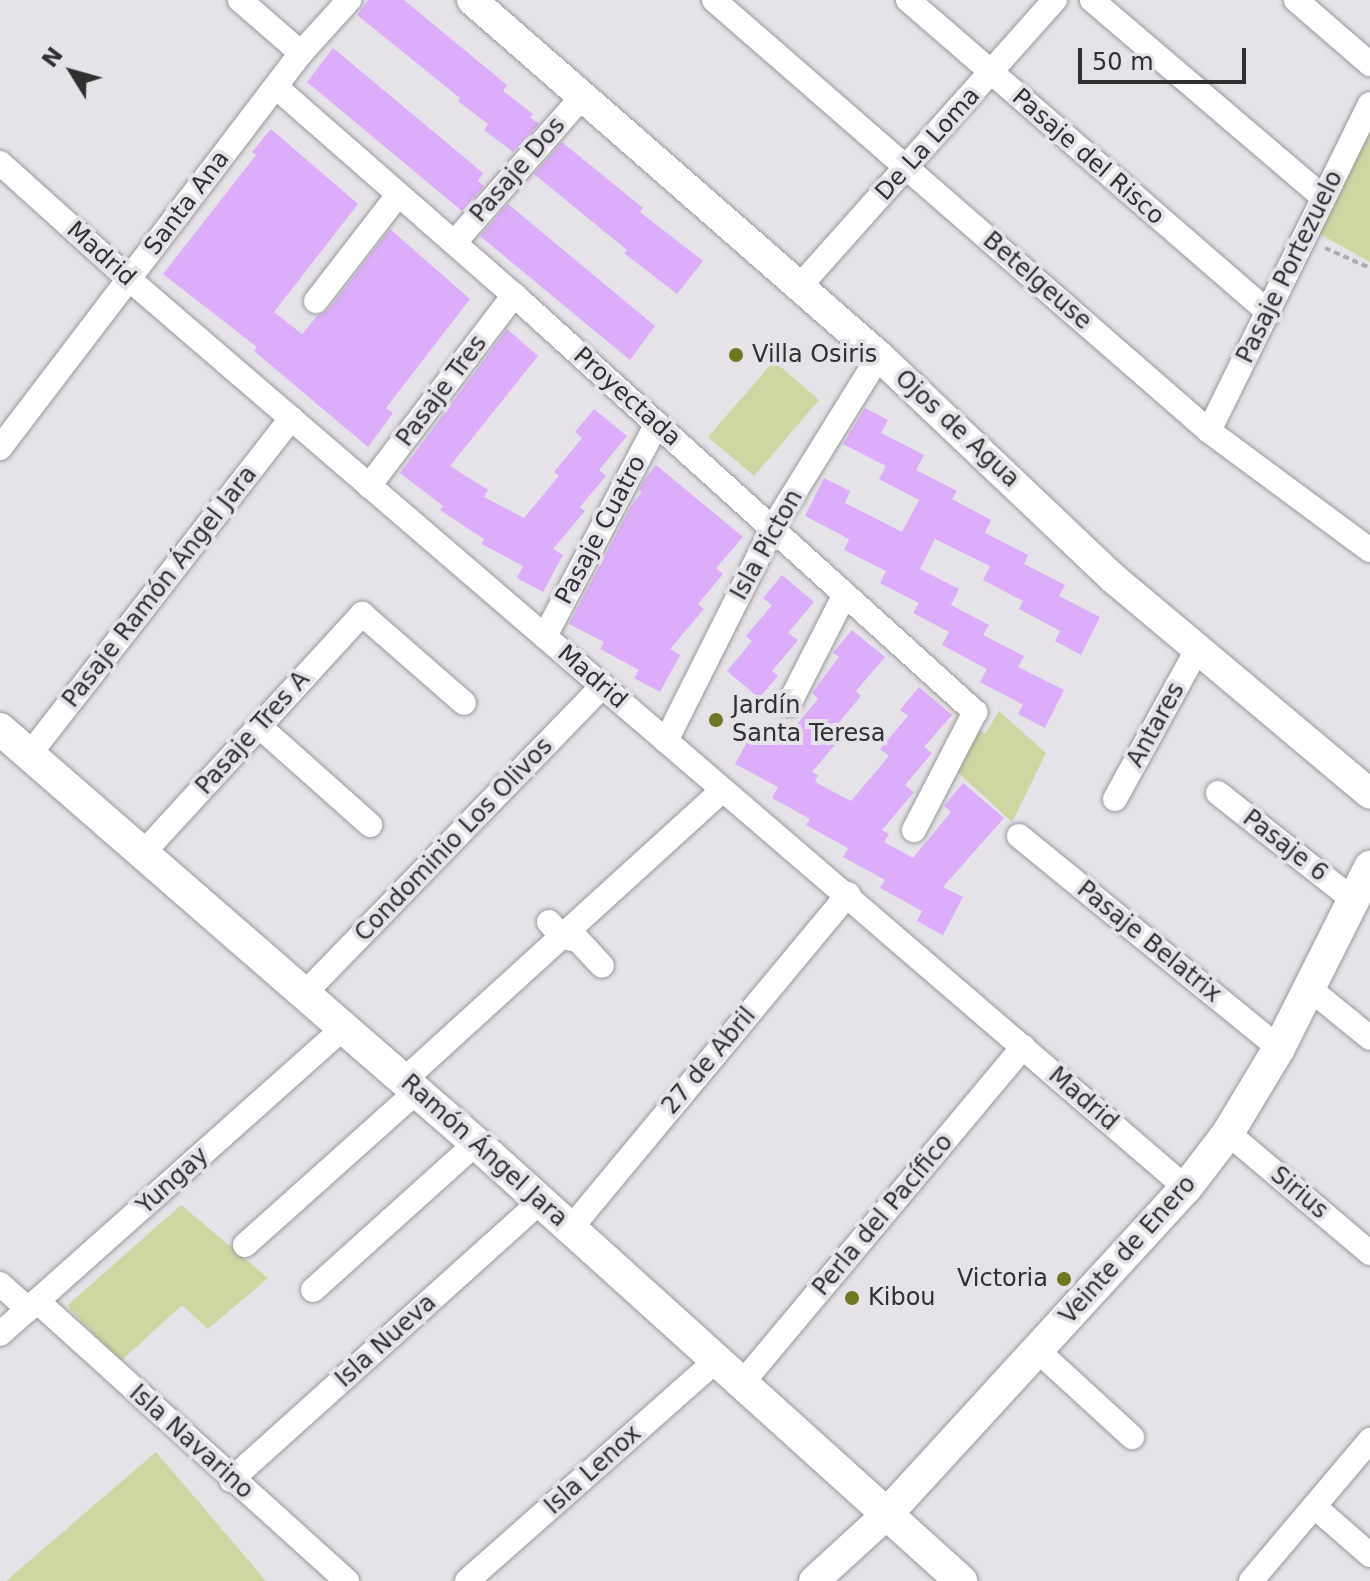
<!DOCTYPE html>
<meta charset="utf-8">
<style>
body{margin:0}
#map{position:relative;width:1370px;height:1581px;overflow:hidden;background:#e5e3e7;font-family:"DejaVu Sans",sans-serif}
div>[style]{position:absolute}
[style*='--x']{left:calc(var(--x)*1px);top:calc(var(--y)*1px);width:calc(var(--w)*1px);rotate:calc(var(--a)*1deg)}
.green>*{inset:0;background:#cfd6a1}
.building>*{inset:0;background:#dcadfa}
.path>*{height:4px;margin-top:-2px;transform-origin:0;background:repeating-linear-gradient(90deg,#adacaf 0 6px,transparent 0 10px)}
.roads{filter:drop-shadow(0 0 2px #99979b) drop-shadow(0 0 2px #99979b)}
.minor>*{height:24px;margin:-12px;padding:0 12px;transform-origin:12px;border-radius:12px;background:#fff}
.tertiary>*{height:30px;margin:-15px;padding:0 15px;transform-origin:15px;border-radius:15px;background:#fff}
.secondary>*{height:32px;margin:-16px;padding:0 16px;transform-origin:16px;border-radius:16px;background:#fff}
.dots>*{width:22px;height:22px;translate:-50% -50%;box-sizing:border-box;border:4px solid #e5e3e7;border-radius:50%}
span{translate:-50% -50%;white-space:nowrap;text-align:center;line-height:1.15;-webkit-text-stroke:8px #e5e3e7;paint-order:stroke}
.street-label{font-size:24px;color:#313031}
.poi-label{font-size:24px;color:#313031}
.left{translate:0 -50%;text-align:left}
.right{translate:-100% -50%;text-align:right}
.north{position:absolute;left:32px;top:32px;width:80px;height:80px;-webkit-text-stroke:6px #e5e3e7;paint-order:stroke;rotate:307deg;font-size:22px;font-weight:700;line-height:32px;text-align:center;color:#313031}
.north::after{content:'';display:block;margin:auto;width:28px;height:36px;background:#313031;clip-path:polygon(50% 0,100% 100%,50% 72%,0 100%)}
.scale{position:absolute;left:1078px;top:48px;width:168px;height:36px;box-sizing:border-box;border:4px solid #313031;border-top:0;padding-left:10px;font-size:24px;line-height:28px;white-space:nowrap;color:#313031;-webkit-text-stroke:6px #e5e3e7;paint-order:stroke}
</style>
<div id="map">
<div class="green">
<i style="clip-path:polygon(1370px 130px,1370px 262px,1320px 234px)"></i>
<i style="clip-path:polygon(774px 361px,819px 400px,754px 476px,708px 437px)"></i>
<i style="clip-path:polygon(999px 711px,1046px 753px,1012px 822px,954px 769px,975px 726px,985px 734px)"></i>
<i style="clip-path:polygon(181px 1205px,268px 1278px,208px 1329px,182px 1305px,121px 1361px,69px 1309px,69px 1304px)"></i>
<i style="clip-path:polygon(156px 1452px,266px 1581px,6px 1581px)"></i>
</div>
<div class="building">
<i style="clip-path:polygon(368px 0,404px 0,507px 85px,503px 91px,533px 114px,530px 117px,539px 124px,513px 152px,484px 130px,488px 124px,458px 101px,460px 98px,357px 15px)"></i>
<i style="clip-path:polygon(333px 48px,483px 173px,478px 181px,484px 186px,462px 211px,307px 82px)"></i>
<i style="clip-path:polygon(271px 129px,358px 204px,274px 312px,302px 334px,317px 316px,328px 310px,390px 229px,470px 299px,386px 408px,393px 413px,368px 447px,254px 351px,257px 347px,163px 274px,256px 155px,252px 152px)"></i>
<i style="clip-path:polygon(562px 142px,643px 208px,640px 212px,703px 261px,677px 294px,624px 253px,627px 250px,534px 174px)"></i>
<i style="clip-path:polygon(508px 204px,655px 326px,630px 360px,480px 236px)"></i>
<i style="clip-path:polygon(507px 329px,538px 356px,450px 466px,488px 490px,484px 497px,524px 518px,559px 476px,554px 472px,582px 438px,575px 432px,594px 409px,627px 436px,599px 470px,606px 476px,580px 507px,585px 511px,553px 549px,563px 555px,543px 592px,517px 578px,523px 566px,482px 544px,484px 539px,440px 510px,443px 506px,400px 473px)"></i>
<i style="clip-path:polygon(865px 408px,888px 420px,881px 433px,924px 455px,916px 470px,957px 491px,952px 499px,991px 520px,985px 533px,1028px 555px,1024px 564px,1065px 585px,1059px 596px,1100px 617px,1081px 655px,1055px 641px,1060px 631px,1019px 609px,1023px 601px,983px 580px,990px 566px,935px 539px,920px 569px,959px 589px,951px 605px,989px 625px,983px 635px,1024px 656px,1018px 667px,1064px 690px,1045px 728px,1018px 714px,1023px 705px,980px 682px,987px 669px,942px 645px,949px 632px,913px 613px,919px 603px,880px 583px,886px 571px,844px 550px,849px 539px,805px 516px,824px 478px,850px 491px,845px 503px,902px 532px,919px 500px,879px 479px,886px 466px,843px 444px)"></i>
<i style="clip-path:polygon(656px 465px,743px 537px,716px 568px,723px 574px,698px 604px,704px 609px,670px 649px,680px 655px,660px 692px,634px 678px,639px 670px,600px 649px,604px 642px,569px 624px,631px 506px,642px 492px,639px 490px,645px 479px)"></i>
<i style="clip-path:polygon(782px 575px,814px 602px,788px 633px,798px 640px,772px 671px,778px 676px,759px 698px,727px 671px,752px 641px,746px 636px,772px 605px,763px 598px)"></i>
<i style="clip-path:polygon(852px 630px,885px 657px,856px 691px,861px 696px,836px 726px,845px 733px,812px 772px,818px 775px,815px 782px,851px 801px,889px 756px,880px 749px,908px 716px,900px 710px,919px 687px,952px 715px,924px 747px,932px 753px,905px 785px,914px 792px,882px 830px,889px 834px,884px 842px,913px 858px,951px 812px,944px 806px,963px 783px,1004px 818px,943px 887px,963px 897px,943px 935px,917px 921px,922px 911px,880px 888px,885px 880px,843px 857px,848px 848px,806px 825px,810px 819px,772px 798px,778px 787px,735px 764px,755px 727px,783px 741px,818px 699px,812px 693px,839px 657px,833px 653px)"></i>
</div>
<div class="path">
<i style="--x:1325;--y:248;--w:49;--a:24"></i>
</div>
<div class="roads">
<div class="minor">
<i style="--x:240;--y:0;--w:81;--a:41"></i>
<i style="--x:714;--y:0;--w:656;--a:41.05"></i>
<i style="--x:1209;--y:431;--w:200;--a:36.5"></i>
<i style="--x:908;--y:0;--w:478;--a:40.9"></i>
<i style="--x:1092;--y:0;--w:304;--a:40.5"></i>
<i style="--x:1296;--y:0;--w:98;--a:40.9"></i>
<i style="--x:276;--y:87;--w:316;--a:41.2"></i>
<i style="--x:514;--y:295;--w:622;--a:42.13"></i>
<i style="--x:975;--y:712;--w:133;--a:117.3"></i>
<i style="--x:0;--y:163;--w:173;--a:42"></i>
<i style="--x:129;--y:279;--w:1394;--a:40.69"></i>
<i style="--x:454;--y:243;--w:193;--a:-48.8"></i>
<i style="--x:799;--y:287;--w:385;--a:-48.3"></i>
<i style="--x:316;--y:301;--w:134;--a:-52.3"></i>
<i style="--x:1209;--y:431;--w:364;--a:-63.8"></i>
<i style="--x:0;--y:448;--w:497;--a:-52.7"></i>
<i style="--x:301;--y:53;--w:72;--a:-47.8"></i>
<i style="--x:369;--y:486;--w:240;--a:-52.8"></i>
<i style="--x:545;--y:636;--w:240;--a:-62.2"></i>
<i style="--x:789;--y:704;--w:123;--a:-63"></i>
<i style="--x:259;--y:726;--w:149;--a:41.7"></i>
<i style="--x:666;--y:741;--w:239;--a:-63.4"></i>
<i style="--x:773;--y:527;--w:201;--a:-58.2"></i>
<i style="--x:29;--y:755;--w:427;--a:-52.1"></i>
<i style="--x:1218;--y:793;--w:171;--a:38.3"></i>
<i style="--x:1115;--y:799;--w:170;--a:-61.2"></i>
<i style="--x:1019;--y:836;--w:335;--a:39.2"></i>
<i style="--x:144;--y:852;--w:323;--a:-47.5"></i>
<i style="--x:362;--y:614;--w:135;--a:41.1"></i>
<i style="--x:549;--y:922;--w:20;--a:49"></i>
<i style="--x:562;--y:937;--w:16;--a:11"></i>
<i style="--x:578;--y:940;--w:35;--a:47"></i>
<i style="--x:1310;--y:989;--w:77;--a:39.2"></i>
<i style="--x:305;--y:993;--w:428;--a:-45.9"></i>
<i style="--x:404;--y:1080;--w:431;--a:-42.3"></i>
<i style="--x:1228;--y:1133;--w:186;--a:40.2"></i>
<i style="--x:571;--y:1228;--w:434;--a:-50.3"></i>
<i style="--x:245;--y:1245;--w:231;--a:-41.8"></i>
<i style="--x:0;--y:1284;--w:38;--a:42"></i>
<i style="--x:313;--y:1290;--w:219;--a:-42"></i>
<i style="--x:37;--y:1301;--w:418;--a:42.1"></i>
<i style="--x:0;--y:1334;--w:462;--a:-41.7"></i>
<i style="--x:1037;--y:1350;--w:129;--a:42.5"></i>
<i style="--x:743;--y:1382;--w:437;--a:-50.1"></i>
<i style="--x:231;--y:1480;--w:417;--a:-42"></i>
<i style="--x:1315;--y:1507;--w:73;--a:41.1"></i>
<i style="--x:467;--y:1581;--w:335;--a:-41.5"></i>
<i style="--x:1251;--y:1581;--w:185;--a:-49.8"></i>
</div>
<div class="tertiary">
<i style="--x:472;--y:0;--w:541;--a:41.18"></i>
<i style="--x:879;--y:356;--w:324;--a:43.5"></i>
<i style="--x:1114;--y:579;--w:334;--a:40"></i>
<i style="--x:814;--y:1581;--w:96;--a:-42.5"></i>
</div>
<div class="secondary">
<i style="--x:0;--y:729;--w:631;--a:41.02"></i>
<i style="--x:476;--y:1143;--w:654;--a:42.08"></i>
<i style="--x:885;--y:1516;--w:445;--a:-47.5"></i>
<i style="--x:1186;--y:1188;--w:69;--a:-52.6"></i>
<i style="--x:1228;--y:1133;--w:99;--a:-59"></i>
<i style="--x:1279;--y:1048;--w:203;--a:-63.3"></i>
</div>
</div>
<div class="dots">
<i style="left:736px;top:355px;background:#6f7721"></i>
<i style="left:716px;top:720px;background:#6f7721"></i>
<i style="left:1064px;top:1279px;background:#6f7721"></i>
<i style="left:852px;top:1298px;background:#6f7721"></i>
</div>
<div class="street-label">
<span style="left:928px;top:144px;rotate:-48deg">De La Loma</span>
<span style="left:1088px;top:157px;rotate:41deg">Pasaje del Risco</span>
<span style="left:518px;top:170px;rotate:-49deg">Pasaje Dos</span>
<span style="left:187px;top:203px;rotate:-53deg">Santa Ana</span>
<span style="left:101px;top:254px;rotate:42deg">Madrid</span>
<span style="left:1290px;top:267px;rotate:-64deg">Pasaje Portezuelo</span>
<span style="left:1037px;top:281px;rotate:41deg">Betelgeuse</span>
<span style="left:442px;top:391px;rotate:-53deg">Pasaje Tres</span>
<span style="left:627px;top:397px;rotate:42deg">Proyectada</span>
<span style="left:957px;top:429px;rotate:43deg">Ojos de Agua</span>
<span style="left:601px;top:530px;rotate:-62deg">Pasaje Cuatro</span>
<span style="left:767px;top:545px;rotate:-61deg">Isla Picton</span>
<span style="left:160px;top:587px;rotate:-52deg">Pasaje Ramón Ángel Jara</span>
<span style="left:592px;top:677px;rotate:41deg">Madrid</span>
<span style="left:1156px;top:725px;rotate:-61deg">Antares</span>
<span style="left:253px;top:733px;rotate:-48deg">Pasaje Tres A</span>
<span style="left:454px;top:840px;rotate:-46deg">Condominio Los Olivos</span>
<span style="left:1285px;top:846px;rotate:38deg">Pasaje 6</span>
<span style="left:1149px;top:942px;rotate:39deg">Pasaje Belatrix</span>
<span style="left:709px;top:1061px;rotate:-50deg">27 de Abril</span>
<span style="left:1083px;top:1099px;rotate:41deg">Madrid</span>
<span style="left:484px;top:1151px;rotate:42deg">Ramón Ángel Jara</span>
<span style="left:173px;top:1181px;rotate:-42deg">Yungay</span>
<span style="left:1299px;top:1193px;rotate:40deg">Sirius</span>
<span style="left:883px;top:1215px;rotate:-50deg">Perla del Pacífico</span>
<span style="left:1128px;top:1250px;rotate:-48deg">Veinte de Enero</span>
<span style="left:386px;top:1341px;rotate:-42deg">Isla Nueva</span>
<span style="left:191px;top:1442px;rotate:42deg">Isla Navarino</span>
<span style="left:593px;top:1470px;rotate:-42deg">Isla Lenox</span>
</div>
<div class="poi-label">
<span class="left" style="left:752px;top:355px">Villa Osiris</span>
<span class="left" style="left:732px;top:720px">Jardín<br>Santa Teresa</span>
<span class="right" style="left:1048px;top:1279px">Victoria</span>
<span class="left" style="left:868px;top:1298px">Kibou</span>
</div>
<div class="north">N</div>
<div class="scale">50 m</div>
</div>
